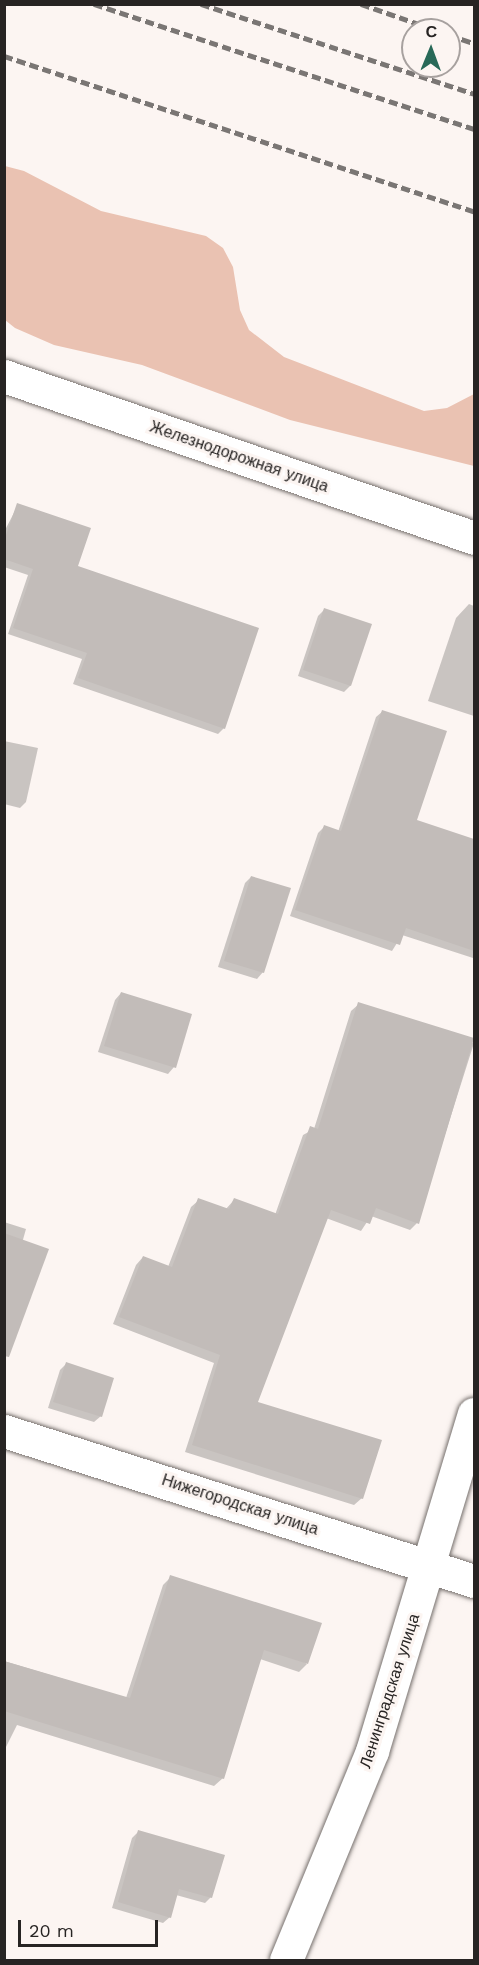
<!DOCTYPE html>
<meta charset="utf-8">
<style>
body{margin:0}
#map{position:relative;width:479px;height:1965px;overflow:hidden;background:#fcf5f2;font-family:"Work Sans",sans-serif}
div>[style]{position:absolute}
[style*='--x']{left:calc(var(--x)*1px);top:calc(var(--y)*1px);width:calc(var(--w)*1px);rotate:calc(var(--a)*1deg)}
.green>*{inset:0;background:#eac2b2}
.shadow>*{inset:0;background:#0003}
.building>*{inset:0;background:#c2bcb9}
.roads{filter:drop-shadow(0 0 2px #76706d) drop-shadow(0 0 2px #76706d)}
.minor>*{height:33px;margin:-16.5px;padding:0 16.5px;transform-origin:16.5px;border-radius:16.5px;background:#fff}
.rail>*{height:4.5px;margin-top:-2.25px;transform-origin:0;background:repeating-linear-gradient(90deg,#7a7674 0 9px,transparent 0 13.5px)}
span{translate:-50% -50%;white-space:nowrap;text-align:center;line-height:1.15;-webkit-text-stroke:6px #fcf5f2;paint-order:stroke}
.street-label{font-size:16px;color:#272423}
.frame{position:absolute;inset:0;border:6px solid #272423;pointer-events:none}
.north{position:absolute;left:401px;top:18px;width:60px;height:60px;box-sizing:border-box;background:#fcf5f2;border:2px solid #a7a19f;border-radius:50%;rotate:1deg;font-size:16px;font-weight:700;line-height:24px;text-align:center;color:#272423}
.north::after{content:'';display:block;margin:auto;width:21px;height:27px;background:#286958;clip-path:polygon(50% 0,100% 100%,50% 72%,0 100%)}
.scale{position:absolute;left:18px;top:1920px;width:140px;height:27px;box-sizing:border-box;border:3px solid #272423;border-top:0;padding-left:8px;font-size:18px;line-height:21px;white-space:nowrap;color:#272423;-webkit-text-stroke:4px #fcf5f2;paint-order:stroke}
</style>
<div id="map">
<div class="green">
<i style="clip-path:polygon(5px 166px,24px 171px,101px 211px,206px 236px,223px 248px,233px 267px,240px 310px,249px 330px,284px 357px,424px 411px,447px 408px,474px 394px,474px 466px,290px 420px,142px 365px,54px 345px,15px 328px,5px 320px)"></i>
</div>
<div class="shadow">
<i style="clip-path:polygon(18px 505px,224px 728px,218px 734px,73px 684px,82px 659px,8px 634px,28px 575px,4px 567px,4px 532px)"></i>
<i style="clip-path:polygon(469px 604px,474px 606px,474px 716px,428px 701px,456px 618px)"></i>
<i style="clip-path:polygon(324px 610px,370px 625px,350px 686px,344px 692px,298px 676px,318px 616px)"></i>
<i style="clip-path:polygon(383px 711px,415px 821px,474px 841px,473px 958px,402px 935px,392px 951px,290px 916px,318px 833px,324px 827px,338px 832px,376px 717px)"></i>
<i style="clip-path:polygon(4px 741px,38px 748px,26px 802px,20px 808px,4px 804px)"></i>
<i style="clip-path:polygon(251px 877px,263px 972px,257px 979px,218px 967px,245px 883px)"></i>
<i style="clip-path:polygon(121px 993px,191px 1015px,174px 1067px,168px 1074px,98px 1052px,115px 1000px)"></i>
<i style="clip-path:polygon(359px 1004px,474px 1043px,417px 1223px,410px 1230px,371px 1216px,361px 1231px,326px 1218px,256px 1403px,362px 1498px,354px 1505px,185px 1452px,214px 1363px,113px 1324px,136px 1265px,143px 1257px,168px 1267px,191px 1207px,199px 1200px,225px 1210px,234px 1200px,275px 1215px,303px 1135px,314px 1129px,351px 1011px)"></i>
<i style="clip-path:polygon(4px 1222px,26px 1229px,4px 1307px)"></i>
<i style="clip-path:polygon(66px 1364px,101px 1416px,94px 1422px,48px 1408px,60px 1370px)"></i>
<i style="clip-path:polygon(171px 1577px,307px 1664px,299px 1672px,260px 1659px,223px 1778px,214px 1786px,17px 1725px,4px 1751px,4px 1661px,126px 1698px,163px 1585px)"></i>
<i style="clip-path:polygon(139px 1831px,211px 1897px,205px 1903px,176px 1895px,170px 1917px,163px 1923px,112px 1908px,132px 1838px)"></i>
</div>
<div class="building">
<i style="clip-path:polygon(17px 503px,91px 528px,78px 566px,259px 628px,225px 729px,78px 678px,87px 653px,13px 628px,33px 569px,4px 559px,4px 541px)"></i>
<i style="clip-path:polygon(324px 608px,372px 624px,351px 686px,303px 670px)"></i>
<i style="clip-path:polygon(382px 710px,447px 731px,417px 820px,474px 839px,474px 951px,406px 928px,400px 945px,295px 910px,324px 825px,341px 831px)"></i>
<i style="clip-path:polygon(251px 876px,291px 888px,264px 973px,224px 961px)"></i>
<i style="clip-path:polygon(121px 992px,192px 1014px,176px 1068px,104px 1046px)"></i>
<i style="clip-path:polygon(358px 1002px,474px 1038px,419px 1224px,376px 1208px,370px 1224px,331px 1210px,258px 1402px,382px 1440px,363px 1499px,192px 1445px,220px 1355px,119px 1317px,143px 1256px,172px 1267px,198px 1198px,229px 1209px,234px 1198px,278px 1214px,310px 1126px,318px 1129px)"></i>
<i style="clip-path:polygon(4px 1233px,49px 1249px,9px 1357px,4px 1356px)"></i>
<i style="clip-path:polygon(66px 1362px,114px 1378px,102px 1417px,53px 1402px)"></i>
<i style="clip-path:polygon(170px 1575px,322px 1623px,308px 1664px,264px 1650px,224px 1779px,4px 1711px,4px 1661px,130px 1698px)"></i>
<i style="clip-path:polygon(138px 1830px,225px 1855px,212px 1898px,179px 1889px,171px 1918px,118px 1902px)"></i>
</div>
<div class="roads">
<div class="minor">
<i style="--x:4;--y:376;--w:497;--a:19"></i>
<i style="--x:4;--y:1431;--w:493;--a:17.7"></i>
<i style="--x:286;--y:1960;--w:226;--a:-67.6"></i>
<i style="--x:372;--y:1751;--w:352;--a:-73.2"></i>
</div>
</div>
<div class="rail">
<i style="--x:94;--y:4;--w:400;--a:18.2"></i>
<i style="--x:201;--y:4;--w:287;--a:18.2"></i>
<i style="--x:361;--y:4;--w:79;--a:19.1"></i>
<i style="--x:449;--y:35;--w:26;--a:18"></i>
<i style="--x:4;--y:56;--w:495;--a:18.3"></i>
</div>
<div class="street-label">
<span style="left:239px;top:457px;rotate:19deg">Железнодорожная улица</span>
<span style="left:240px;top:1505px;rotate:18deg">Нижегородская улица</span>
<span style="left:390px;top:1691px;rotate:-72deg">Ленинградская улица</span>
</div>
<div class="frame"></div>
<div class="north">С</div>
<div class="scale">20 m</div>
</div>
